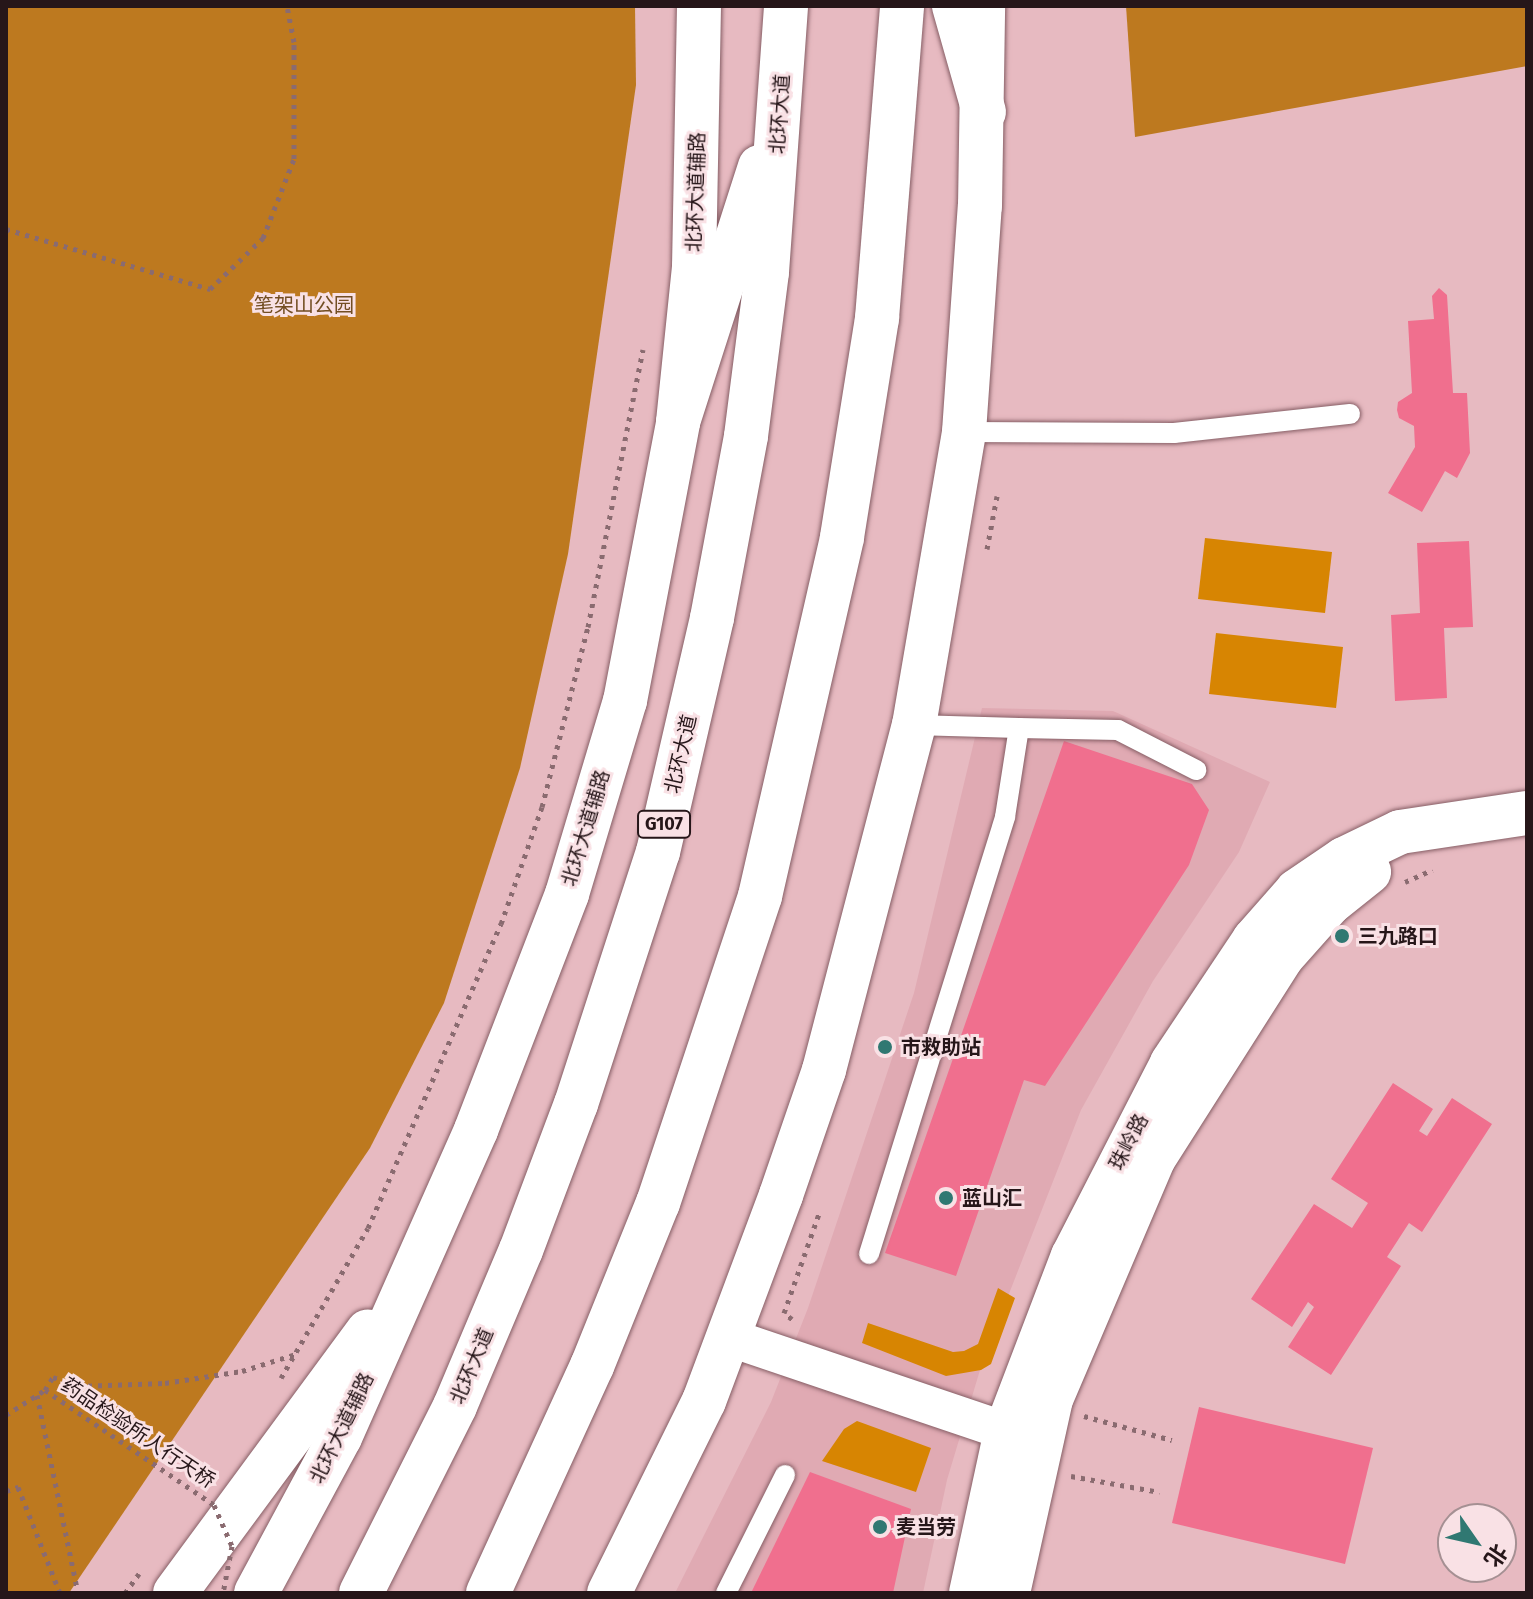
<!DOCTYPE html>
<meta charset="utf-8">
<style>
body{margin:0}
#map{position:relative;width:1533px;height:1599px;overflow:hidden;background:#e7bac1;font-family:"Fira Sans","Noto Sans SC",sans-serif}
div>[style]{position:absolute}
[style*='--x']{left:calc(var(--x)*1px);top:calc(var(--y)*1px);width:calc(var(--w)*1px);rotate:calc(var(--a)*1deg)}
.built>*{inset:0;background:#e0aab3}
.green>*{inset:0;background:#d78502}
.forest>*{inset:0;background:#bd791f}
.building>*{inset:0;background:#f06f8e}
.path>*{height:5px;margin-top:-2.5px;transform-origin:0;background:repeating-linear-gradient(90deg,#8a6b70 0 4px,transparent 0 10px)}
.roads{filter:drop-shadow(0 0 2px #865e65) drop-shadow(0 0 2px #865e65)}
.service>*{height:20px;margin:-10px;padding:0 10px;transform-origin:10px;border-radius:10px;background:#fff}
.minor>*{height:38px;margin:-19px;padding:0 19px;transform-origin:19px;border-radius:19px;background:#fff}
.tertiary>*{height:44px;margin:-22px;padding:0 22px;transform-origin:22px;border-radius:22px;background:#fff}
.primary>*{height:44px;margin:-22px;padding:0 22px;transform-origin:22px;border-radius:22px;background:#fff}
.trunk>*{height:44px;margin:-22px;padding:0 22px;transform-origin:22px;border-radius:22px;background:#fff}
.path-bridge>*{height:5px;margin-top:-2.5px;transform-origin:0;background:repeating-linear-gradient(90deg,#8a6b70 0 4px,transparent 0 10px)}
.dots>*{width:22px;height:22px;translate:-50% -50%;box-sizing:border-box;border:4px solid #f9e1e5;border-radius:50%}
span{translate:-50% -50%;white-space:nowrap;text-align:center;line-height:1.15;-webkit-text-stroke:6px #f9e1e5;paint-order:stroke}
.shield-label span{padding:2px 6px;background:#f9e1e5;border:2px solid;border-radius:6px;-webkit-text-stroke-width:0}
.shield-label{font-size:18px;color:#261619;font-weight:700}
.street-label{font-size:20px;color:#261619}
.park-label{font-size:20px;color:#734e23}
.poi-label{font-size:20px;color:#261619;font-weight:700}
.left{translate:0 -50%;text-align:left}
.frame{position:absolute;inset:0;border:8px solid #261619;pointer-events:none}
.north{position:absolute;left:1437px;top:1503px;width:80px;height:80px;box-sizing:border-box;background:#f9e1e5;border:2px solid #a59093;border-radius:50%;rotate:124deg;font-size:22px;font-weight:700;line-height:32px;text-align:center;color:#261619}
.north::after{content:'';display:block;margin:auto;width:28px;height:36px;background:#307872;clip-path:polygon(50% 0,100% 100%,50% 72%,0 100%)}
</style>
<div id="map">
<div class="built">
<i style="clip-path:polygon(982px 708px,1113px 711px,1270px 782px,1239px 852px,1153px 981px,1081px 1110px,983px 1360px,947px 1480px,923px 1593px,675px 1593px,771px 1402px,808px 1308px,914px 993px)"></i>
</div>
<div class="green">
<i style="clip-path:polygon(1205px 538px,1332px 552px,1325px 613px,1198px 599px)"></i>
<i style="clip-path:polygon(1216px 633px,1343px 647px,1336px 708px,1209px 694px)"></i>
<i style="clip-path:polygon(998px 1288px,1015px 1298px,991px 1364px,981px 1370px,946px 1376px,862px 1343px,868px 1323px,953px 1352px,964px 1351px,978px 1344px)"></i>
<i style="clip-path:polygon(857px 1421px,931px 1448px,916px 1492px,822px 1461px,844px 1429px)"></i>
</div>
<div class="forest">
<i style="clip-path:polygon(6px 6px,635px 6px,636px 85px,568px 554px,520px 768px,444px 1003px,370px 1148px,69px 1593px,6px 1593px)"></i>
<i style="clip-path:polygon(1126px 6px,1527px 6px,1527px 66px,1135px 137px)"></i>
</div>
<div class="building">
<i style="clip-path:polygon(1439px 288px,1447px 295px,1453px 393px,1467px 393px,1470px 453px,1457px 478px,1445px 471px,1422px 512px,1388px 493px,1415px 447px,1414px 426px,1399px 418px,1397px 410px,1398px 402px,1412px 393px,1408px 321px,1434px 319px,1432px 296px)"></i>
<i style="clip-path:polygon(1469px 541px,1473px 627px,1444px 628px,1447px 698px,1395px 701px,1391px 615px,1420px 613px,1417px 543px)"></i>
<i style="clip-path:polygon(1064px 741px,1192px 784px,1209px 810px,1189px 865px,1045px 1086px,1024px 1080px,956px 1276px,885px 1253px)"></i>
<i style="clip-path:polygon(1393px 1083px,1433px 1109px,1419px 1131px,1427px 1136px,1452px 1098px,1492px 1124px,1422px 1232px,1409px 1223px,1387px 1257px,1401px 1266px,1331px 1375px,1288px 1347px,1314px 1307px,1308px 1302px,1292px 1327px,1251px 1299px,1314px 1204px,1352px 1228px,1368px 1203px,1331px 1179px)"></i>
<i style="clip-path:polygon(1199px 1407px,1373px 1448px,1345px 1564px,1172px 1523px)"></i>
<i style="clip-path:polygon(810px 1472px,911px 1509px,893px 1593px,751px 1593px)"></i>
</div>
<div class="path">
<i style="--x:6;--y:229;--w:213;--a:16.4"></i>
<i style="--x:210;--y:289;--w:74;--a:-43.9"></i>
<i style="--x:263;--y:238;--w:85;--a:-68.6"></i>
<i style="--x:294;--y:159;--w:117;--a:-90"></i>
<i style="--x:294;--y:42;--w:37;--a:-101"></i>
<i style="--x:987;--y:549;--w:54;--a:-79.3"></i>
<i style="--x:1405;--y:882;--w:30;--a:-24"></i>
<i style="--x:792;--y:1319;--w:10;--a:-143"></i>
<i style="--x:784;--y:1313;--w:108;--a:-70.6"></i>
<i style="--x:281;--y:1378;--w:173;--a:-59.9"></i>
<i style="--x:368;--y:1228;--w:332;--a:-66.4"></i>
<i style="--x:501;--y:924;--w:124;--a:-70.7"></i>
<i style="--x:542;--y:807;--w:186;--a:-75.7"></i>
<i style="--x:588;--y:627;--w:283;--a:-78.8"></i>
<i style="--x:37;--y:1395;--w:202;--a:78.3"></i>
<i style="--x:6;--y:1415;--w:46;--a:-32.7"></i>
<i style="--x:45;--y:1390;--w:15;--a:-58"></i>
<i style="--x:53;--y:1377;--w:27;--a:20"></i>
<i style="--x:78;--y:1386;--w:87;--a:-2"></i>
<i style="--x:165;--y:1383;--w:78;--a:-8.9"></i>
<i style="--x:242;--y:1371;--w:57;--a:-17.5"></i>
<i style="--x:1084;--y:1416;--w:91;--a:15.3"></i>
<i style="--x:1071;--y:1476;--w:90;--a:10.2"></i>
<i style="--x:6;--y:1491;--w:13;--a:-18"></i>
<i style="--x:18;--y:1487;--w:114;--a:68.4"></i>
<i style="--x:125;--y:1593;--w:24;--a:-54"></i>
</div>
<div class="roads">
<div class="service">
<i style="--x:964;--y:432;--w:210;--a:0.3"></i>
<i style="--x:1174;--y:433;--w:177;--a:-6.2"></i>
<i style="--x:1019;--y:728;--w:99;--a:1.2"></i>
<i style="--x:1118;--y:730;--w:88;--a:27.1"></i>
<i style="--x:869;--y:1254;--w:458;--a:-72.7"></i>
<i style="--x:1005;--y:817;--w:90;--a:-81.1"></i>
<i style="--x:1019;--y:728;--w:105;--a:-178.4"></i>
<i style="--x:726;--y:1593;--w:132;--a:-63.4"></i>
</div>
<div class="minor">
<i style="--x:731;--y:1338;--w:321;--a:18.7"></i>
</div>
<div class="tertiary">
<i style="--x:971;--y:1593;--w:166;--a:-77.8"></i>
<i style="--x:1006;--y:1431;--w:187;--a:-69.1"></i>
<i style="--x:1073;--y:1256;--w:217;--a:-62.8"></i>
<i style="--x:1172;--y:1063;--w:148;--a:-56.3"></i>
<i style="--x:1254;--y:940;--w:65;--a:-48.7"></i>
<i style="--x:1297;--y:891;--w:57;--a:-34.2"></i>
<i style="--x:1344;--y:859;--w:62;--a:-25.7"></i>
<i style="--x:1400;--y:832;--w:128;--a:-8.5"></i>
<i style="--x:1008;--y:1593;--w:199;--a:-77.5"></i>
<i style="--x:1051;--y:1399;--w:262;--a:-66.9"></i>
<i style="--x:1154;--y:1158;--w:238;--a:-57.5"></i>
<i style="--x:1282;--y:957;--w:72;--a:-48.4"></i>
<i style="--x:1330;--y:903;--w:50;--a:-38.5"></i>
</div>
<div class="primary">
<i style="--x:175;--y:1593;--w:325;--a:-53.6"></i>
<i style="--x:256;--y:1593;--w:177;--a:-61.7"></i>
<i style="--x:340;--y:1437;--w:336;--a:-66.1"></i>
<i style="--x:476;--y:1130;--w:253;--a:-68.9"></i>
<i style="--x:567;--y:894;--w:202;--a:-73.3"></i>
<i style="--x:625;--y:701;--w:284;--a:-79.2"></i>
<i style="--x:678;--y:422;--w:156;--a:-84.1"></i>
<i style="--x:694;--y:267;--w:261;--a:-88.9"></i>
<i style="--x:609;--y:1593;--w:214;--a:-63.7"></i>
<i style="--x:704;--y:1401;--w:220;--a:-69.5"></i>
<i style="--x:781;--y:1195;--w:132;--a:-71"></i>
<i style="--x:824;--y:1070;--w:357;--a:-75.4"></i>
<i style="--x:914;--y:725;--w:297;--a:-80.3"></i>
<i style="--x:964;--y:432;--w:227;--a:-86"></i>
<i style="--x:980;--y:206;--w:200;--a:-89.1"></i>
</div>
<div class="trunk">
<i style="--x:954;--y:6;--w:110;--a:74.2"></i>
<i style="--x:678;--y:422;--w:268;--a:-72.2"></i>
<i style="--x:361;--y:1593;--w:209;--a:-63.3"></i>
<i style="--x:455;--y:1406;--w:169;--a:-67.1"></i>
<i style="--x:521;--y:1250;--w:156;--a:-69.4"></i>
<i style="--x:576;--y:1104;--w:265;--a:-72"></i>
<i style="--x:658;--y:852;--w:240;--a:-77"></i>
<i style="--x:712;--y:618;--w:185;--a:-79.4"></i>
<i style="--x:746;--y:436;--w:165;--a:-82.7"></i>
<i style="--x:767;--y:272;--w:267;--a:-85.9"></i>
<i style="--x:488;--y:1593;--w:250;--a:-65.4"></i>
<i style="--x:592;--y:1366;--w:176;--a:-68"></i>
<i style="--x:658;--y:1203;--w:324;--a:-71.6"></i>
<i style="--x:760;--y:896;--w:368;--a:-77.1"></i>
<i style="--x:842;--y:537;--w:222;--a:-80.9"></i>
<i style="--x:877;--y:318;--w:313;--a:-85.4"></i>
</div>
</div>
<div class="path-bridge">
<i style="--x:45;--y:1390;--w:204;--a:34.2"></i>
<i style="--x:214;--y:1505;--w:45;--a:66.3"></i>
<i style="--x:232;--y:1546;--w:48;--a:100.8"></i>
</div>
<div class="dots">
<i style="left:1342px;top:936px;background:#307872"></i>
<i style="left:885px;top:1047px;background:#307872"></i>
<i style="left:946px;top:1198px;background:#307872"></i>
<i style="left:880px;top:1527px;background:#307872"></i>
</div>
<div class="shield-label">
<span style="left:664px;top:824px">G107</span>
</div>
<div class="street-label">
<span style="left:780px;top:114px;rotate:-86deg">北环大道</span>
<span style="left:696px;top:192px;rotate:-88deg">北环大道辅路</span>
<span style="left:681px;top:754px;rotate:-77deg">北环大道</span>
<span style="left:586px;top:828px;rotate:-73deg">北环大道辅路</span>
<span style="left:1129px;top:1142px;rotate:-62deg">珠岭路</span>
<span style="left:472px;top:1366px;rotate:-67deg">北环大道</span>
<span style="left:342px;top:1428px;rotate:-64deg">北环大道辅路</span>
<span style="left:138px;top:1433px;rotate:34deg">药品检验所人行天桥</span>
</div>
<div class="park-label">
<span style="left:304px;top:305px">笔架山公园</span>
</div>
<div class="poi-label">
<span class="left" style="left:1358px;top:936px">三九路口</span>
<span class="left" style="left:901px;top:1047px">市救助站</span>
<span class="left" style="left:962px;top:1198px">蓝山汇</span>
<span class="left" style="left:896px;top:1527px">麦当劳</span>
</div>
<div class="frame"></div>
<div class="north">北</div>
</div>
